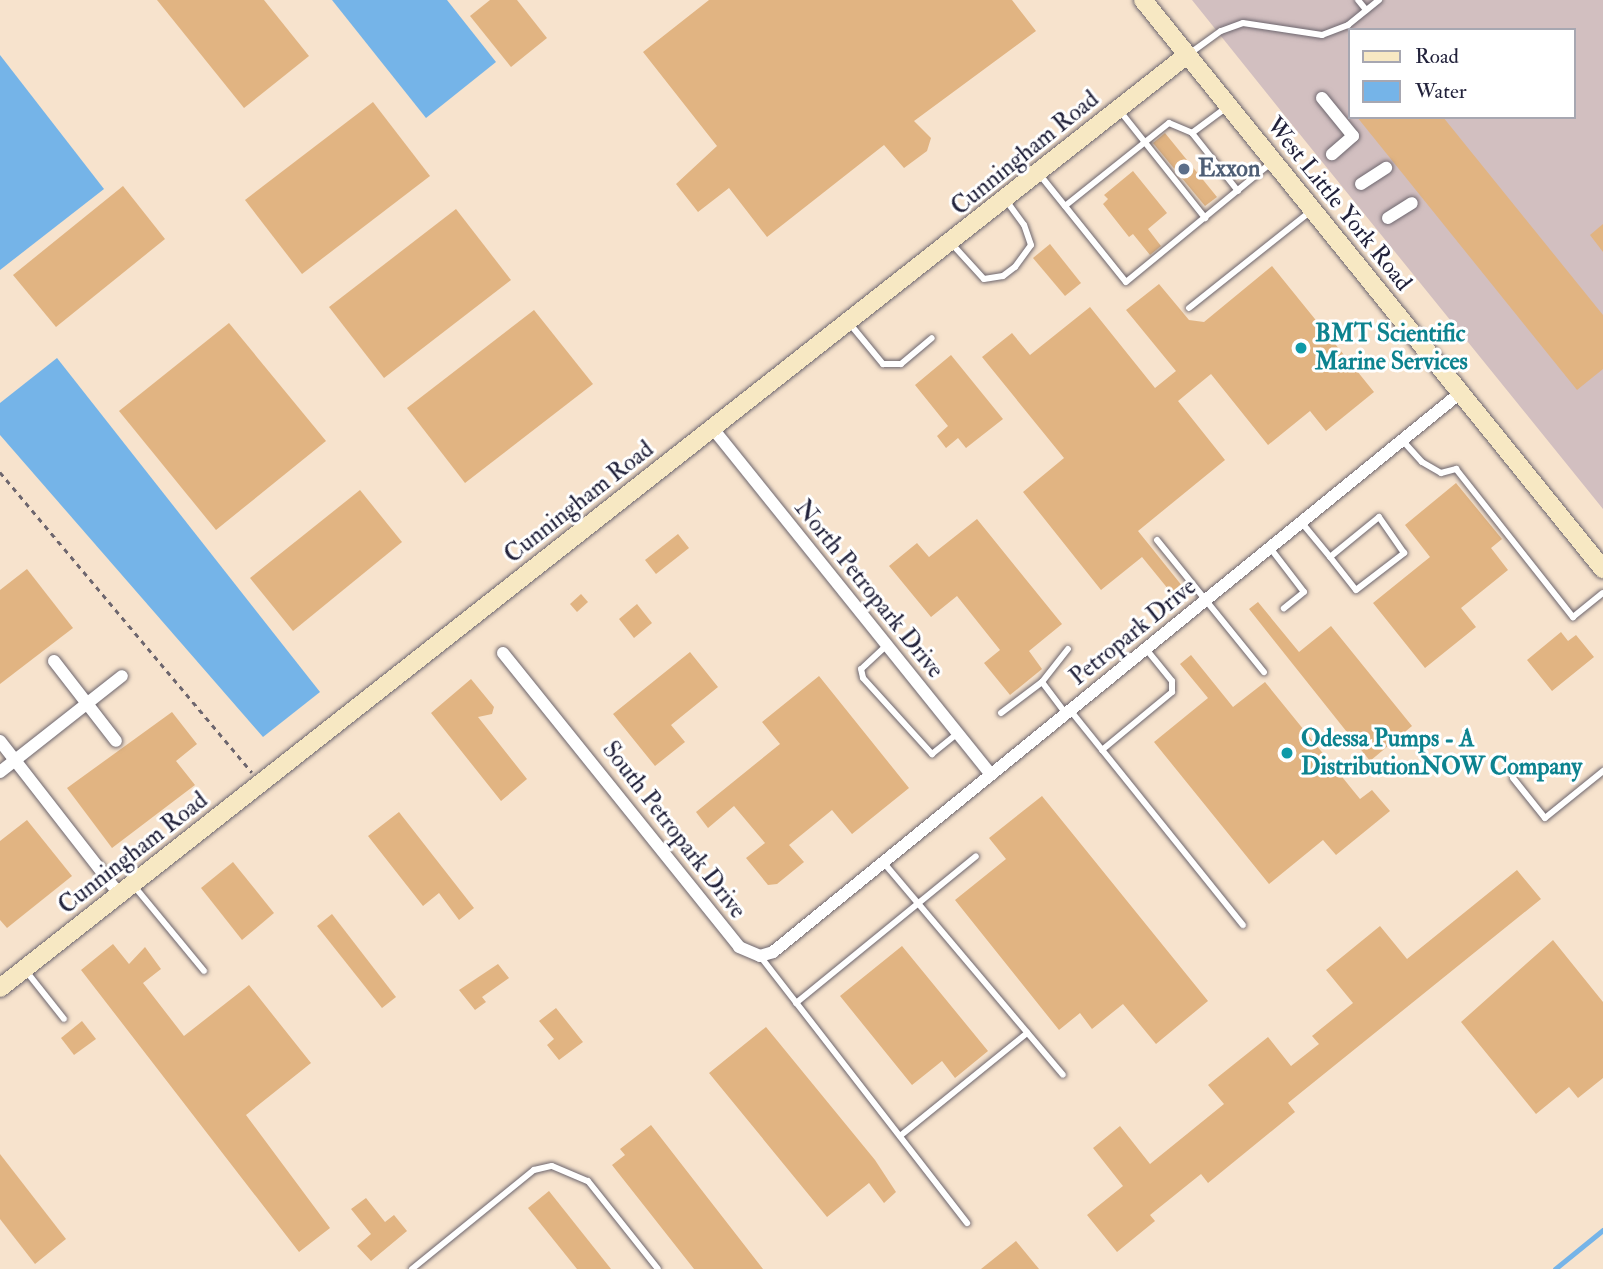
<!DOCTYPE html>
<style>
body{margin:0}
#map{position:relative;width:1603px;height:1269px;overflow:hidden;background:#f7e3cd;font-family:"IM FELL Double Pica",serif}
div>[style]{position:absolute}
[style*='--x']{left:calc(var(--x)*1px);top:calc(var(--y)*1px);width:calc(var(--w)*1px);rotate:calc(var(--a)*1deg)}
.industrial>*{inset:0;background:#d2bfc0}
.water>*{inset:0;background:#75b4e8}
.stream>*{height:4.5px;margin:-2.25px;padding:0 2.25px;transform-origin:2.25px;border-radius:2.25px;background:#75b4e8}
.building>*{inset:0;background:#e1b482}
.path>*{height:2.5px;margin-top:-1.25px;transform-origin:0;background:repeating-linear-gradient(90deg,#6d666e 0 5px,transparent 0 10px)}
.roads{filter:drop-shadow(0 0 2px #6d666e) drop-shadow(0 0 2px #6d666e)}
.lane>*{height:6px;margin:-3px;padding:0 3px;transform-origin:3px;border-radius:3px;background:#fff}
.street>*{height:12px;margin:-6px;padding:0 6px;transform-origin:6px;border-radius:6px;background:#fff}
.secondary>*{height:18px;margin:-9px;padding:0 9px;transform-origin:9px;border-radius:9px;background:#f7e8c3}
.dots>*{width:19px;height:19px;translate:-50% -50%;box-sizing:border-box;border:4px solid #fff;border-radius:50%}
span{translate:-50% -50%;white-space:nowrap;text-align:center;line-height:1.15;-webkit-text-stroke:6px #fff;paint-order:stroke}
.street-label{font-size:24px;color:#22223b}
.service-label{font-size:24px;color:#4e5e75;font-weight:700}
.left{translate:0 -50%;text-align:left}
.culture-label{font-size:24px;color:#0d838f;font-weight:700}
.legend{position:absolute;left:1348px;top:28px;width:228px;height:91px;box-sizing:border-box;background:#fff;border:2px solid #a7a7b1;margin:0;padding:9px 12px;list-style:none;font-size:21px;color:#22223b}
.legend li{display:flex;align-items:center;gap:14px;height:35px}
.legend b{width:35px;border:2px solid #a7a7b1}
</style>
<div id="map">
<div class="industrial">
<i style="clip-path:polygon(evenodd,1192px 0,1603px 0,1603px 509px,1281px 111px,1192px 0,1349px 30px,1573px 30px,1573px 117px,1349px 117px,1349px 30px)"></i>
</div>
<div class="water">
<i style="clip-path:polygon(332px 0,447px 0,496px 62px,426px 118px)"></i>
<i style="clip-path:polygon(0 55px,104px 189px,0 270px)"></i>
<i style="clip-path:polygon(57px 358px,320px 692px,263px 737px,0 435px,0 403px)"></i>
</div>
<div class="stream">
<i style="--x:1555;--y:1269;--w:62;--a:-39.1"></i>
</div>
<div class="building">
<i style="clip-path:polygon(157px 0,264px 0,309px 56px,244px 108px)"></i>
<i style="clip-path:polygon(490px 0,517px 0,547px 38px,511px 67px,470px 16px)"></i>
<i style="clip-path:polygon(709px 0,1012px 0,1036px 31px,914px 121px,931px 138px,927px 151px,904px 168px,884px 145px,767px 237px,729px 188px,698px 212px,676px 184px,717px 146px,643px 52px)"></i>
<i style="clip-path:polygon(373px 102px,430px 176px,302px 274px,245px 200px)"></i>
<i style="clip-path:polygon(1357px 117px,1443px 117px,1603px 315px,1603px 369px,1577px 390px)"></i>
<i style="clip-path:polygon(1165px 133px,1217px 197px,1205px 206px,1153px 143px)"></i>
<i style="clip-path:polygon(1133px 171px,1167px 213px,1148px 229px,1161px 246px,1150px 255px,1133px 234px,1129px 237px,1103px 204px,1108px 199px,1104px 195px)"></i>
<i style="clip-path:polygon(123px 186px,165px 239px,56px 327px,13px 275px)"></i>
<i style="clip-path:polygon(456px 209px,511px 280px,384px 378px,329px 307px)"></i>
<i style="clip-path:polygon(1603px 224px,1603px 252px,1590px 235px)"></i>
<i style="clip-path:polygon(1050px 244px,1081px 283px,1065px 296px,1033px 258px)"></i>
<i style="clip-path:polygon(1272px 266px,1374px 392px,1326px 431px,1310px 411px,1268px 445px,1211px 374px,1178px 401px,1225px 460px,1138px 531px,1183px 587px,1173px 595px,1142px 557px,1101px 590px,1023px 492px,1064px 458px,982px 357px,1012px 333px,1030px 355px,1090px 307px,1155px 388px,1176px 371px,1126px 310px,1159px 284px,1189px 320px,1204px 322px)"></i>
<i style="clip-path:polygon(534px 310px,593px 384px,465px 483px,407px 408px)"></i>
<i style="clip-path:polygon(229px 323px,326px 441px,216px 530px,119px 411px)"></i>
<i style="clip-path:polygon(951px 355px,1003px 419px,966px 448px,958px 438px,946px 448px,937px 436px,948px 426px,915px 385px)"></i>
<i style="clip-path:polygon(1456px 483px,1502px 539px,1491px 548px,1508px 570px,1461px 608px,1476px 627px,1425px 668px,1373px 603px,1430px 557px,1405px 525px)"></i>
<i style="clip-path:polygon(360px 490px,402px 542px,293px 631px,250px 578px)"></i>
<i style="clip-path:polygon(977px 519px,1062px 624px,1029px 651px,1042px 669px,1010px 695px,984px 663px,1000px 650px,957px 596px,931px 617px,889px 566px,917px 543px,929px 557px)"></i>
<i style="clip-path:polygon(678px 534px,689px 548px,656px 574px,645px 560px)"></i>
<i style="clip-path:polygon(27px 569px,73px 628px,0 684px,0 590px)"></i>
<i style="clip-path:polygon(581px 594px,588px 602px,577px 612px,570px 604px)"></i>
<i style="clip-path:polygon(1258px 602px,1299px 652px,1331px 626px,1412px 726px,1370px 761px,1249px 609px)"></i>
<i style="clip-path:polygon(637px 604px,652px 623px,634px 638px,619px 619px)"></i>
<i style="clip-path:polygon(1561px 632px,1568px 641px,1576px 635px,1594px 657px,1552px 691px,1527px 660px)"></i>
<i style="clip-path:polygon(690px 652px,718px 687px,671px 725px,685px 742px,655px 766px,613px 714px)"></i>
<i style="clip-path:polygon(1191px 655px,1233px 707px,1265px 682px,1360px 799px,1372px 790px,1390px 811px,1336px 855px,1323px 840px,1269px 884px,1154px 742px,1208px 698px,1180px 664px)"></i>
<i style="clip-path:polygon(819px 676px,909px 788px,852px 834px,832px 810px,789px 845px,804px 862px,777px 884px,768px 885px,746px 858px,765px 843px,734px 806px,708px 828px,696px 812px,780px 744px,762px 722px)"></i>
<i style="clip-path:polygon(471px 679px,494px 707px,492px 714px,478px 717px,527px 779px,501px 801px,431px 713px)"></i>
<i style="clip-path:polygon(172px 712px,197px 744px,176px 761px,195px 785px,112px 848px,67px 788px)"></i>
<i style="clip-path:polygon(1042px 796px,1208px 1001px,1156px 1044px,1123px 1004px,1092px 1029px,1080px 1013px,1059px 1030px,955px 900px,1006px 859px,989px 838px)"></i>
<i style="clip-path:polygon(399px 812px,474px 908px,459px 920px,439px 893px,423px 906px,368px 836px)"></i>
<i style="clip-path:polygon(27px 820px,72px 876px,7px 928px,0 920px,0 841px)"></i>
<i style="clip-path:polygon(233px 862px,274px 913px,242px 940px,201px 888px)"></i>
<i style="clip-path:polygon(1517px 870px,1541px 899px,1288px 1103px,1295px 1112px,1208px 1183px,1201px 1174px,1150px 1215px,1155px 1221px,1117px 1252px,1087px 1215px,1123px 1186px,1093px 1148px,1120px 1126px,1150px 1164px,1224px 1104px,1208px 1085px,1268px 1037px,1291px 1066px,1319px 1044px,1312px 1036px,1353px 1003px,1326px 970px,1380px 926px,1407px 959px)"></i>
<i style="clip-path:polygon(332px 914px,396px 997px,382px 1008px,317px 926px)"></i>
<i style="clip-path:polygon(1553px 940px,1603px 1002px,1603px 1078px,1578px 1098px,1569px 1087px,1536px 1114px,1461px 1022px)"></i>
<i style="clip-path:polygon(113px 944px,129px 964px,145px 947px,161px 969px,143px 983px,184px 1036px,249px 985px,311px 1063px,246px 1115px,330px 1228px,299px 1252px,81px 970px)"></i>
<i style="clip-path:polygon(902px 946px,988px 1051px,955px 1078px,942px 1061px,912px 1085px,840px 996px)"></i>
<i style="clip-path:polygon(498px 964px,509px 978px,482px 997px,486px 1002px,475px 1010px,459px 990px)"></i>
<i style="clip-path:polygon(556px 1008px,583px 1042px,559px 1060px,547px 1045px,554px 1039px,539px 1021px)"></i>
<i style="clip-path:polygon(82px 1021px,96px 1039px,74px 1055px,61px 1038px)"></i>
<i style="clip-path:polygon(766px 1027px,875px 1160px,896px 1192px,884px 1203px,869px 1183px,827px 1217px,709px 1073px)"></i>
<i style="clip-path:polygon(651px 1125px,763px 1269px,694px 1269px,612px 1165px,625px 1155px,620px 1149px)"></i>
<i style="clip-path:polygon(0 1154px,66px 1239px,35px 1264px,0 1219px)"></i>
<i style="clip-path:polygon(549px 1191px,611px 1269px,577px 1269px,528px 1208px)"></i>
<i style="clip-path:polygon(366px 1198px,385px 1222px,394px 1215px,407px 1231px,371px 1261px,357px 1246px,371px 1234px,351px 1209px)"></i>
<i style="clip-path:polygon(1016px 1241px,1039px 1269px,981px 1269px)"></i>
</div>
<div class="path">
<i style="--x:0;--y:472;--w:392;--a:50"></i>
</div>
<div class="roads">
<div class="lane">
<i style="--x:1358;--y:0;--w:13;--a:51"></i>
<i style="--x:1189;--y:54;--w:39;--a:-36"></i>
<i style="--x:1221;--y:31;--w:23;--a:-20"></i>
<i style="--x:1243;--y:23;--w:80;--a:8.6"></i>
<i style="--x:1322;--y:35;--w:28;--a:-21"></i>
<i style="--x:1348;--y:25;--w:40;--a:-39"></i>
<i style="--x:1120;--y:111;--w:137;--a:51.5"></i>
<i style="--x:1192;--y:133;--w:74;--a:51.6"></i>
<i style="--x:1040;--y:175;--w:137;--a:51.2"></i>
<i style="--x:1126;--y:282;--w:188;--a:-39.4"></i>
<i style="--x:1065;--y:206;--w:133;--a:-38.6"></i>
<i style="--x:1169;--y:123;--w:25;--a:23"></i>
<i style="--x:1192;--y:133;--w:44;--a:-36.6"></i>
<i style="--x:952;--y:244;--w:47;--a:47.6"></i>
<i style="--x:984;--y:279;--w:19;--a:-9"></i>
<i style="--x:1003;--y:276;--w:15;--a:-37"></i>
<i style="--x:1015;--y:267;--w:27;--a:-54"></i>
<i style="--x:1031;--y:245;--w:21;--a:-109"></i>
<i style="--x:1024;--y:225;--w:31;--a:-126"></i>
<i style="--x:1189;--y:308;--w:156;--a:-38.5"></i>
<i style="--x:850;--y:324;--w:52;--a:50.5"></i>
<i style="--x:883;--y:364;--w:18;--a:0"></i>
<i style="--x:901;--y:364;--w:40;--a:-40"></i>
<i style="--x:1403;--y:441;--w:28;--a:48"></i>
<i style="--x:1422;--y:462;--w:22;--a:30"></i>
<i style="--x:1441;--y:473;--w:16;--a:-15"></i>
<i style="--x:1456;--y:469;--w:189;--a:51.7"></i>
<i style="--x:1573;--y:617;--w:38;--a:-39"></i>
<i style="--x:1302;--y:523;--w:44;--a:50.5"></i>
<i style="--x:1330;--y:557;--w:42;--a:51.8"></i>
<i style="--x:1356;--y:590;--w:61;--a:-37.6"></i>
<i style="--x:1404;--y:553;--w:44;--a:-124.8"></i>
<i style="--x:1379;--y:517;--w:63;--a:140.8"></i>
<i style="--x:1157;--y:540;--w:170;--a:51"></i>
<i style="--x:1271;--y:549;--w:54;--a:52.5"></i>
<i style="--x:1304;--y:592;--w:26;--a:141"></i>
<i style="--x:887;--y:645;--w:35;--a:137"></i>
<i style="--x:861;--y:669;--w:9;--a:77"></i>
<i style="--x:863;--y:678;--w:103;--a:47.8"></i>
<i style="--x:932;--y:754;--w:33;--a:-39"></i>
<i style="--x:1042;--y:682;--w:42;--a:-51.8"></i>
<i style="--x:1070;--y:710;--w:276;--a:51.2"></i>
<i style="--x:1001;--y:713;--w:51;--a:-37.1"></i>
<i style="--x:1042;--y:682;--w:40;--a:53"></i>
<i style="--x:1102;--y:750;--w:91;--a:-39.6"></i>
<i style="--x:1172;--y:692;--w:11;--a:-90"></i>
<i style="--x:1172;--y:681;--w:41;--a:-129.1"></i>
<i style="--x:1513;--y:778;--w:51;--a:51.3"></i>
<i style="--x:1545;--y:818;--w:75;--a:-39"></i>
<i style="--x:884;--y:863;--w:277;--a:49.8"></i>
<i style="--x:134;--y:886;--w:110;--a:50.5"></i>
<i style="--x:760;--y:956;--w:338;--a:52.2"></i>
<i style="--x:26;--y:971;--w:61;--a:51.6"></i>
<i style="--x:796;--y:1003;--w:232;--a:-39.2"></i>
<i style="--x:900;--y:1136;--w:164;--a:-39"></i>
<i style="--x:412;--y:1269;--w:157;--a:-39.1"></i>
<i style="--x:534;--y:1170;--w:18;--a:-13"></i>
<i style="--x:552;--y:1166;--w:39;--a:23"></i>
<i style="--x:588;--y:1181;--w:112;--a:51.5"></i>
</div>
<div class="street">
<i style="--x:1322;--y:98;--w:49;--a:50.8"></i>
<i style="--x:1353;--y:136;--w:28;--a:139"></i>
<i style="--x:1361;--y:184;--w:30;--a:-33"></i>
<i style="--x:1388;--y:218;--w:28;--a:-32"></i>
<i style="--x:714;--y:430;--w:442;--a:51.2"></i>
<i style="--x:503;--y:653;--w:377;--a:51.2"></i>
<i style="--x:739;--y:947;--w:23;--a:23"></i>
<i style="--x:760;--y:956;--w:14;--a:-17"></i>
<i style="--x:773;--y:952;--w:886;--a:-39.13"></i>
<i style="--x:54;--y:661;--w:101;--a:52.2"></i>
<i style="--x:0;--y:741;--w:195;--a:52.1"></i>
<i style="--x:0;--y:772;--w:155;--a:-38.2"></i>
</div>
<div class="secondary">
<i style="--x:1143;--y:0;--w:732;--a:51.05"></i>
<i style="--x:0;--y:988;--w:1510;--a:-38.17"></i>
</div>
</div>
<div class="dots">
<i style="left:1184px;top:169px;background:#5c6f8a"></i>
<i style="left:1301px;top:348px;background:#0f9aa8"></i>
<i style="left:1287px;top:753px;background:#0f9aa8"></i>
</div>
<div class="street-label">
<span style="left:1025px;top:153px;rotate:-39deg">Cunningham Road</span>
<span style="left:1339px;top:204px;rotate:51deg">West Little York Road</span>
<span style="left:579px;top:502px;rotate:-38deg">Cunningham Road</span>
<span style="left:869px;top:589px;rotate:51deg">North Petropark Drive</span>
<span style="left:1133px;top:632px;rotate:-39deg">Petropark Drive</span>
<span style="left:674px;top:830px;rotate:52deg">South Petropark Drive</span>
<span style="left:133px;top:853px;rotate:-38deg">Cunningham Road</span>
</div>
<div class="service-label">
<span class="left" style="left:1198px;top:169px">Exxon</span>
</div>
<div class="culture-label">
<span class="left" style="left:1315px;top:348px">BMT Scientific<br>Marine Services</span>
<span class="left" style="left:1301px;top:753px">Odessa Pumps - A<br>DistributionNOW Company</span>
</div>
<ul class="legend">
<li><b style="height:9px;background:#f7e8c3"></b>Road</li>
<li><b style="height:19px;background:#75b4e8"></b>Water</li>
</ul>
</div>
